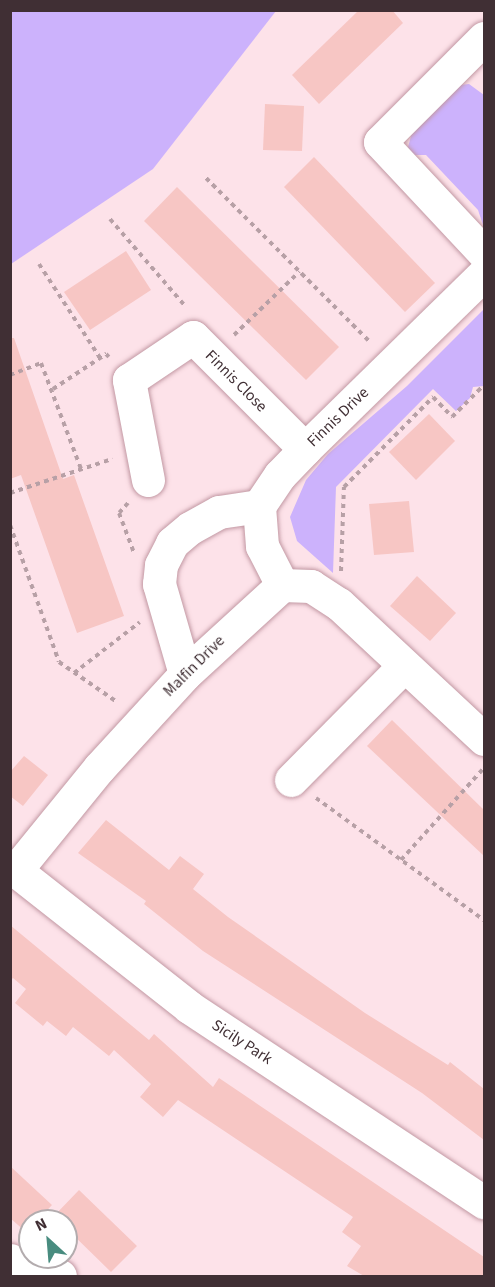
<!DOCTYPE html>
<style>
body{margin:0}
#map{position:relative;width:495px;height:1287px;overflow:hidden;background:#fde2e9;font-family:"Source Sans 3",sans-serif}
div>[style]{position:absolute}
[style*='--x']{left:calc(var(--x)*1px);top:calc(var(--y)*1px);width:calc(var(--w)*1px);rotate:calc(var(--a)*1deg)}
.green>*{inset:0;background:#ccb2fc}
.building>*{inset:0;background:#f7c6c4}
.path>*{height:4px;margin-top:-2px;transform-origin:0;background:repeating-linear-gradient(90deg,#b7a0a6 0 4.5px,transparent 0 9px)}
.roads{filter:drop-shadow(0 0 2px #c298a3) drop-shadow(0 0 2px #c298a3)}
.minor>*{height:33px;margin:-16.5px;padding:0 16.5px;transform-origin:16.5px;border-radius:16.5px;background:#fff}
span{translate:-50% -50%;white-space:nowrap;text-align:center;line-height:1.15;-webkit-text-stroke:5px #fff;paint-order:stroke}
.street-label{font-size:16px;color:#402f34}
.frame{position:absolute;inset:0;border:12px solid #402f34;pointer-events:none}
.north{position:absolute;left:18px;top:1209px;width:60px;height:60px;box-sizing:border-box;background:#fff;border:2px solid #b3acae;border-radius:50%;rotate:334deg;font-size:16px;font-weight:700;line-height:24px;text-align:center;color:#402f34}
.north::after{content:'';display:block;margin:auto;width:21px;height:27px;background:#488c7f;clip-path:polygon(50% 0,100% 100%,50% 72%,0 100%)}
</style>
<div id="map">
<div class="green">
<i style="clip-path:polygon(11px 10px,276px 10px,276px 11px,153px 169px,11px 264px)"></i>
<i style="clip-path:polygon(469px 84px,484px 95px,484px 228px,478px 210px,426px 155px,412px 155px,408px 147px,413px 129px,460px 85px)"></i>
<i style="clip-path:polygon(484px 309px,484px 386px,473px 387px,470px 398px,456px 411px,433px 389px,336px 487px,333px 573px,297px 541px,290px 517px,306px 480px,328px 454px,407px 386px)"></i>
</div>
<div class="building">
<i style="clip-path:polygon(359px 10px,392px 10px,403px 23px,319px 104px,292px 75px)"></i>
<i style="clip-path:polygon(265px 104px,304px 106px,302px 151px,263px 150px)"></i>
<i style="clip-path:polygon(314px 157px,435px 283px,405px 312px,284px 187px)"></i>
<i style="clip-path:polygon(177px 187px,339px 347px,306px 380px,144px 221px)"></i>
<i style="clip-path:polygon(126px 251px,151px 290px,90px 330px,64px 292px)"></i>
<i style="clip-path:polygon(10px 338px,14px 338px,63px 479px,74px 475px,124px 616px,77px 633px,21px 475px,10px 479px)"></i>
<i style="clip-path:polygon(429px 414px,455px 441px,416px 480px,389px 452px)"></i>
<i style="clip-path:polygon(409px 501px,414px 552px,374px 555px,369px 504px)"></i>
<i style="clip-path:polygon(417px 576px,456px 613px,430px 641px,390px 606px)"></i>
<i style="clip-path:polygon(392px 720px,484px 810px,484px 856px,367px 746px)"></i>
<i style="clip-path:polygon(24px 756px,48px 775px,23px 806px,10px 796px,10px 772px)"></i>
<i style="clip-path:polygon(106px 820px,169px 870px,180px 856px,204px 874px,193px 889px,228px 917px,365px 1013px,448px 1065px,450px 1062px,484px 1089px,484px 1140px,422px 1093px,203px 951px,144px 904px,146px 901px,78px 853px)"></i>
<i style="clip-path:polygon(10px 925px,149px 1040px,154px 1034px,213px 1087px,219px 1078px,484px 1257px,484px 1276px,364px 1276px,347px 1266px,361px 1246px,342px 1232px,353px 1217px,178px 1100px,163px 1117px,140px 1097px,151px 1084px,114px 1050px,109px 1056px,73px 1027px,66px 1036px,47px 1021px,43px 1026px,15px 1003px,26px 989px,13px 978px,10px 981px)"></i>
<i style="clip-path:polygon(10px 1166px,52px 1205px,37px 1221px,30px 1221px,26px 1232px,10px 1218px)"></i>
<i style="clip-path:polygon(79px 1190px,137px 1246px,111px 1272px,66px 1228px,66px 1221px,54px 1216px)"></i>
</div>
<div class="path">
<i style="--x:206;--y:178;--w:233;--a:45"></i>
<i style="--x:110;--y:219;--w:116;--a:49.2"></i>
<i style="--x:39;--y:264;--w:112;--a:57"></i>
<i style="--x:234;--y:335;--w:91;--a:-44.1"></i>
<i style="--x:10;--y:375;--w:33;--a:-21"></i>
<i style="--x:41;--y:363;--w:113;--a:69.3"></i>
<i style="--x:53;--y:389;--w:64;--a:-33.4"></i>
<i style="--x:106;--y:354;--w:4;--a:45"></i>
<i style="--x:10;--y:493;--w:108;--a:-18.4"></i>
<i style="--x:128;--y:503;--w:13;--a:132"></i>
<i style="--x:119;--y:513;--w:43;--a:69.4"></i>
<i style="--x:10;--y:525;--w:145;--a:70.3"></i>
<i style="--x:59;--y:662;--w:70;--a:34.6"></i>
<i style="--x:341;--y:571;--w:84;--a:-88"></i>
<i style="--x:344;--y:487;--w:127;--a:-45.3"></i>
<i style="--x:433;--y:397;--w:28;--a:46"></i>
<i style="--x:452;--y:417;--w:45;--a:-45"></i>
<i style="--x:74;--y:673;--w:83;--a:-37.7"></i>
<i style="--x:316;--y:798;--w:208;--a:36"></i>
<i style="--x:401;--y:860;--w:122;--a:-48"></i>
</div>
<div class="roads">
<div class="minor">
<i style="--x:484;--y:38;--w:147;--a:135"></i>
<i style="--x:380;--y:142;--w:152;--a:46.9"></i>
<i style="--x:148;--y:480;--w:102;--a:-100.8"></i>
<i style="--x:129;--y:380;--w:77;--a:-33.9"></i>
<i style="--x:193;--y:337;--w:158;--a:45"></i>
<i style="--x:282;--y:585;--w:44;--a:-117.1"></i>
<i style="--x:262;--y:546;--w:40;--a:-94.3"></i>
<i style="--x:259;--y:506;--w:37;--a:-56"></i>
<i style="--x:280;--y:475;--w:36;--a:-46"></i>
<i style="--x:305;--y:449;--w:250;--a:-44.4"></i>
<i style="--x:185;--y:674;--w:94;--a:-106.1"></i>
<i style="--x:159;--y:584;--w:19;--a:-84"></i>
<i style="--x:161;--y:565;--w:25;--a:-63"></i>
<i style="--x:172;--y:543;--w:23;--a:-40"></i>
<i style="--x:190;--y:528;--w:33;--a:-29"></i>
<i style="--x:219;--y:512;--w:40;--a:-8.5"></i>
<i style="--x:291;--y:780;--w:159;--a:-45.3"></i>
<i style="--x:10;--y:866;--w:228;--a:38.2"></i>
<i style="--x:189;--y:1007;--w:354;--a:33.5"></i>
<i style="--x:16;--y:870;--w:132;--a:-50.9"></i>
<i style="--x:99;--y:768;--w:127;--a:-47.5"></i>
<i style="--x:185;--y:674;--w:132;--a:-42.5"></i>
<i style="--x:282;--y:585;--w:29;--a:2"></i>
<i style="--x:311;--y:586;--w:33;--a:33"></i>
<i style="--x:339;--y:604;--w:198;--a:43"></i>
<i style="--x:10;--y:1260;--w:26;--a:37"></i>
<i style="--x:59;--y:1276;--w:1;--a:0"></i>
</div>
</div>
<div class="street-label">
<span style="left:236px;top:381px;rotate:45deg">Finnis Close</span>
<span style="left:338px;top:417px;rotate:-44deg">Finnis Drive</span>
<span style="left:194px;top:666px;rotate:-45deg">Malfin Drive</span>
<span style="left:242px;top:1042px;rotate:33deg">Sicily Park</span>
</div>
<div class="frame"></div>
<div class="north">N</div>
</div>
